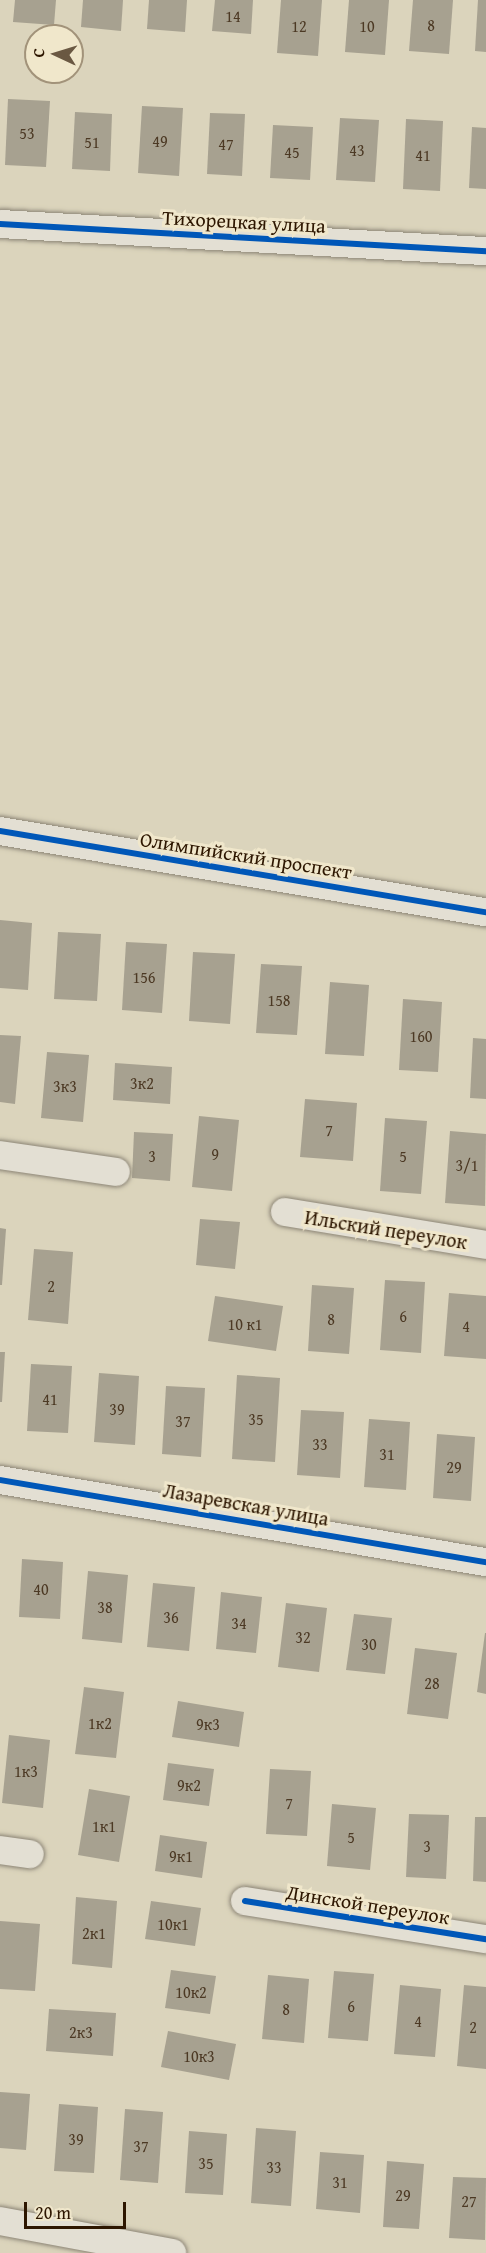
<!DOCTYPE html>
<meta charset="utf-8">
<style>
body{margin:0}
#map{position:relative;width:486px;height:2253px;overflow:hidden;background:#dbd4bc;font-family:"Gentium Book Plus",serif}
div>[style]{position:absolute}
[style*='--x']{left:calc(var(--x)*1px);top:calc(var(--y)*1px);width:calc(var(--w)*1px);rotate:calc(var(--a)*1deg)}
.building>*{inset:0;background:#a7a190}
.roads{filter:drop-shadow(0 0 2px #8c8576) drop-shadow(0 0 2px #8c8576)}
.street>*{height:28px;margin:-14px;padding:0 14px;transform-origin:14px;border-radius:14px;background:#e3dfd3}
.cycleway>*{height:6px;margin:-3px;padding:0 3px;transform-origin:3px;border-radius:3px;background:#0057b8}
span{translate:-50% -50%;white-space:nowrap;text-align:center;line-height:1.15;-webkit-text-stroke:6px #f0e7cb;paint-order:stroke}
.number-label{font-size:16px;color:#4c3924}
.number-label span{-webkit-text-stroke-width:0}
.street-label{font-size:20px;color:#2d1600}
.north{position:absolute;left:24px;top:24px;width:60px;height:60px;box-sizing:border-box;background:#f0e7cb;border:2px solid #a2937a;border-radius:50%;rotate:274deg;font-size:16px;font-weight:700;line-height:24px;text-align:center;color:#2d1600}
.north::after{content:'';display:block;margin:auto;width:21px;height:27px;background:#6a5842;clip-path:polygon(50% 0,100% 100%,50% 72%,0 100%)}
.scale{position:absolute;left:24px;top:2202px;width:102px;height:27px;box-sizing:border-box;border:3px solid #2d1600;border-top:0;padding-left:8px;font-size:18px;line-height:21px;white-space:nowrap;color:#2d1600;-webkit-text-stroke:4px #f0e7cb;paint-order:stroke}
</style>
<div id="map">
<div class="building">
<i style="clip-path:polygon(15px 0,56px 0,54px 25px,13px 22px)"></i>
<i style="clip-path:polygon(83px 0,123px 0,121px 31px,81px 27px)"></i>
<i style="clip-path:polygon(149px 0,187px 0,185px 32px,147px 29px)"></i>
<i style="clip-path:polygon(215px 0,253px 0,251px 34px,212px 31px)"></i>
<i style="clip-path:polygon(281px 0,322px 0,318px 56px,277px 53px)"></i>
<i style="clip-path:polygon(349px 0,389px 0,385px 55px,345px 52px)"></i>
<i style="clip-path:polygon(413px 0,453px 0,449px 54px,409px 51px)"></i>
<i style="clip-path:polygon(478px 0,486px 0,486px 52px,475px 51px)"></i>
<i style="clip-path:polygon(8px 99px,50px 101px,46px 167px,5px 165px)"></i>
<i style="clip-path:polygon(142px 106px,183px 108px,179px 176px,138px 173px)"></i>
<i style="clip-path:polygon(75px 112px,112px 114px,110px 171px,72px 169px)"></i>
<i style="clip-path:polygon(210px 113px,245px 114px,242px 176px,207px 174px)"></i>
<i style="clip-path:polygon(340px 118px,379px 120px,375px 182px,336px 180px)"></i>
<i style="clip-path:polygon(406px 119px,443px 121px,440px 191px,403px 189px)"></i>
<i style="clip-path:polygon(273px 125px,313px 127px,310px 180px,270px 178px)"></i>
<i style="clip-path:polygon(472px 127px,486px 128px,486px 189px,469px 188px)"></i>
<i style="clip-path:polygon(0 920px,32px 923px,28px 990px,0 988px)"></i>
<i style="clip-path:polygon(58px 932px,101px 934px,97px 1001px,54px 999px)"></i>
<i style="clip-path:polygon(126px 942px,167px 944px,162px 1013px,122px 1010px)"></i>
<i style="clip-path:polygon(193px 952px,235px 954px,230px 1024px,189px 1021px)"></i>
<i style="clip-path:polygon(261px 964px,302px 966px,297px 1035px,256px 1033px)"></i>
<i style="clip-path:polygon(330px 982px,369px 985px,364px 1056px,325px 1054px)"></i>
<i style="clip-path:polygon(403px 999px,442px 1002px,438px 1072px,399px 1070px)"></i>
<i style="clip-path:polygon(0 1035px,21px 1036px,15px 1104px,0 1102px)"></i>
<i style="clip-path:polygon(473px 1038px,486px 1039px,486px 1099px,470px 1098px)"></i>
<i style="clip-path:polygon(47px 1052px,89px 1055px,83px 1122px,41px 1118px)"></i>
<i style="clip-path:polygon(115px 1063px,172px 1067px,170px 1104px,113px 1100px)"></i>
<i style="clip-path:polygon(305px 1099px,357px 1103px,353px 1161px,300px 1157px)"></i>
<i style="clip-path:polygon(199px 1116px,239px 1120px,232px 1191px,192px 1187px)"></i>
<i style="clip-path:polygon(385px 1118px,427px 1121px,421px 1194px,380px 1191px)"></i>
<i style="clip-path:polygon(450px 1131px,486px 1134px,485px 1206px,445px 1203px)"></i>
<i style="clip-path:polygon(134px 1132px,173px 1134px,170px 1181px,132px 1178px)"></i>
<i style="clip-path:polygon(200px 1219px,240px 1222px,235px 1269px,196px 1265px)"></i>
<i style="clip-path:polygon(0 1228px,6px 1229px,2px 1285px,0 1285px)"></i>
<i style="clip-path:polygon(34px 1249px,73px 1252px,68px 1324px,28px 1320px)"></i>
<i style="clip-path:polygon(385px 1280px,425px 1282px,421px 1353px,380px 1350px)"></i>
<i style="clip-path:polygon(312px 1285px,354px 1288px,349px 1354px,308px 1351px)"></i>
<i style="clip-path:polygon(449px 1293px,486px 1296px,486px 1359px,444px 1356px)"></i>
<i style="clip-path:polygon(215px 1296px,283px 1306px,276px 1351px,208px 1341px)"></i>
<i style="clip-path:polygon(0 1352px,5px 1352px,2px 1402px,0 1402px)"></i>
<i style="clip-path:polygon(31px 1364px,72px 1366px,68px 1433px,27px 1431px)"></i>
<i style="clip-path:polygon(99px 1373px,139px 1376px,135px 1445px,94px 1442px)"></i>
<i style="clip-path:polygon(237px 1375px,280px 1378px,275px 1462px,232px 1459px)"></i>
<i style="clip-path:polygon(166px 1386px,205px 1388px,201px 1457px,162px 1454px)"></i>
<i style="clip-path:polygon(301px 1410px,344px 1412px,340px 1478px,297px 1475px)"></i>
<i style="clip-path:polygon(369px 1419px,410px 1422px,406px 1490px,364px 1487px)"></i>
<i style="clip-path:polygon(437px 1434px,475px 1437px,471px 1501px,433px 1498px)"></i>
<i style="clip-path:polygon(22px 1559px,63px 1562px,60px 1619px,19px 1617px)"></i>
<i style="clip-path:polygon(88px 1571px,128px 1575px,122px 1643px,82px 1639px)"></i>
<i style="clip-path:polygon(153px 1583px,195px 1587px,189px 1651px,147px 1647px)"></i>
<i style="clip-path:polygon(221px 1592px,262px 1597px,256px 1653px,216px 1649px)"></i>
<i style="clip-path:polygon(286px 1603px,327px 1608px,319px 1672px,278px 1667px)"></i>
<i style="clip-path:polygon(354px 1614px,392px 1618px,385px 1674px,346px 1670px)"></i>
<i style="clip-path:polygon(485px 1633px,486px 1633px,486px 1694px,477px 1692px)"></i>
<i style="clip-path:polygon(415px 1648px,457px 1653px,448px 1719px,407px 1714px)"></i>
<i style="clip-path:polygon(84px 1687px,124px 1692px,116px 1758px,75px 1754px)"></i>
<i style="clip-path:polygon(178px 1701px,244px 1712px,239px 1747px,172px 1737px)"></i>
<i style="clip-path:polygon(9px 1735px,50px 1740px,43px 1808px,2px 1803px)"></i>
<i style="clip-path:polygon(168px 1763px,214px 1769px,209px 1806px,163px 1800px)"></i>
<i style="clip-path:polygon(270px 1769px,311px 1771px,307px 1836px,266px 1834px)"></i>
<i style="clip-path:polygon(89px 1789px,130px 1796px,119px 1862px,78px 1855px)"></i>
<i style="clip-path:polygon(332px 1804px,376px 1808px,370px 1870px,327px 1866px)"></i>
<i style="clip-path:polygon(409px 1814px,449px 1815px,446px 1879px,406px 1877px)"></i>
<i style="clip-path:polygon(475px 1817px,486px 1817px,486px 1882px,473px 1881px)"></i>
<i style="clip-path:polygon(160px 1835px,207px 1842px,202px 1878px,155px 1871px)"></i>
<i style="clip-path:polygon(76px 1897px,117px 1901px,112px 1968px,72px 1964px)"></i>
<i style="clip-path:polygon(151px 1901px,201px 1908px,195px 1946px,145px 1939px)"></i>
<i style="clip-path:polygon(0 1921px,40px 1924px,35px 1991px,0 1989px)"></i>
<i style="clip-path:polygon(171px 1970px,216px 1976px,210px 2014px,165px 2008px)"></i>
<i style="clip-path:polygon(334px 1971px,374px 1974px,368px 2041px,328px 2038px)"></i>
<i style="clip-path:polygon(268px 1975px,309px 1979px,304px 2043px,262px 2039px)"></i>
<i style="clip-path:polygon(400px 1985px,441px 1989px,435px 2057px,394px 2054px)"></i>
<i style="clip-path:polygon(464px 1985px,486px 1987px,486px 2069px,457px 2066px)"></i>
<i style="clip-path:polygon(49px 2009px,116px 2013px,113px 2056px,46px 2051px)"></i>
<i style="clip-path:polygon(168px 2031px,236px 2044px,229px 2080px,161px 2067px)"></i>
<i style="clip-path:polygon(0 2092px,30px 2094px,26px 2150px,0 2148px)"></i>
<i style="clip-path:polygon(59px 2104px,98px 2107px,94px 2173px,54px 2171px)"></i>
<i style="clip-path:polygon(125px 2109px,163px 2112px,158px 2183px,120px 2180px)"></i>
<i style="clip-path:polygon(256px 2128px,296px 2131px,291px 2206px,251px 2203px)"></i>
<i style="clip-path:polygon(189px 2131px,227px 2134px,223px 2195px,185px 2193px)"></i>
<i style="clip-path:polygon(320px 2152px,364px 2155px,360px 2213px,316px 2209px)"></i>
<i style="clip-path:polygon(387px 2161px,424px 2164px,419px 2229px,383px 2227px)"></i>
<i style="clip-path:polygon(453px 2177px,486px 2178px,485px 2240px,449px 2238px)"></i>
</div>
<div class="roads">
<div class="street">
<i style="--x:0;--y:224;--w:487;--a:3.2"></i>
<i style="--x:0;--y:831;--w:493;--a:9.5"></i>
<i style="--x:0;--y:1155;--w:117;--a:8.3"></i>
<i style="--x:285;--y:1212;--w:204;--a:9.3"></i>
<i style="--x:0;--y:1480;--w:493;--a:9.6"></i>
<i style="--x:0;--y:1850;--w:30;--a:8"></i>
<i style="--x:245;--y:1901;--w:244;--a:9"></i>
<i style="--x:0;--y:2221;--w:175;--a:10.5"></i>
</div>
</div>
<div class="cycleway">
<i style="--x:0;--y:224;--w:487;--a:3.2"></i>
<i style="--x:0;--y:831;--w:493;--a:9.5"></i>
<i style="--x:0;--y:1480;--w:493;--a:9.6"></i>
<i style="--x:245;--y:1901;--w:244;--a:9"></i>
</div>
<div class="number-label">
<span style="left:233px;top:16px">14</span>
<span style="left:431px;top:25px">8</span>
<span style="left:299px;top:26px">12</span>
<span style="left:367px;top:26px">10</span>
<span style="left:27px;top:133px">53</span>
<span style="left:160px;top:141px">49</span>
<span style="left:92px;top:142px">51</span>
<span style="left:226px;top:144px">47</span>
<span style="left:357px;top:150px">43</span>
<span style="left:292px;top:152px">45</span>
<span style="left:423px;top:155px">41</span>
<span style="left:144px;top:977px">156</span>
<span style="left:279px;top:1000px">158</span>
<span style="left:421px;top:1036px">160</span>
<span style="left:142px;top:1083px">3к2</span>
<span style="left:65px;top:1086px">3к3</span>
<span style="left:329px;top:1130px">7</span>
<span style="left:215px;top:1154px">9</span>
<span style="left:152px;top:1156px">3</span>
<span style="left:403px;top:1156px">5</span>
<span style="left:467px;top:1165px">3/1</span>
<span style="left:51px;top:1286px">2</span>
<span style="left:403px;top:1316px">6</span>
<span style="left:331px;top:1319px">8</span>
<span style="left:245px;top:1324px">10 к1</span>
<span style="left:466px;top:1326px">4</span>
<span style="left:50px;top:1399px">41</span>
<span style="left:117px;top:1409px">39</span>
<span style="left:256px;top:1419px">35</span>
<span style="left:183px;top:1421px">37</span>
<span style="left:320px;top:1444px">33</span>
<span style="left:387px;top:1454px">31</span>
<span style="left:454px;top:1467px">29</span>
<span style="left:41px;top:1589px">40</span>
<span style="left:105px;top:1607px">38</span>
<span style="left:171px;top:1617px">36</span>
<span style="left:239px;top:1623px">34</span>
<span style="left:303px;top:1637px">32</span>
<span style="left:369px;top:1644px">30</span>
<span style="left:432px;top:1683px">28</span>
<span style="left:100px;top:1723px">1к2</span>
<span style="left:208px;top:1724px">9к3</span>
<span style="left:26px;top:1771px">1к3</span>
<span style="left:189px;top:1785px">9к2</span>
<span style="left:289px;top:1803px">7</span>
<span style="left:104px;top:1826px">1к1</span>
<span style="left:351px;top:1837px">5</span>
<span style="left:427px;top:1846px">3</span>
<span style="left:181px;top:1856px">9к1</span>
<span style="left:173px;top:1924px">10к1</span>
<span style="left:94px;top:1933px">2к1</span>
<span style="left:191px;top:1992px">10к2</span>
<span style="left:351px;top:2006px">6</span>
<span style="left:286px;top:2009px">8</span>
<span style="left:418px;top:2021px">4</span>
<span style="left:473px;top:2027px">2</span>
<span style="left:81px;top:2032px">2к3</span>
<span style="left:199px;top:2056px">10к3</span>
<span style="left:76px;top:2139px">39</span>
<span style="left:141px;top:2146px">37</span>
<span style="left:206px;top:2163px">35</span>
<span style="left:274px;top:2167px">33</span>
<span style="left:340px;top:2182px">31</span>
<span style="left:403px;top:2195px">29</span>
<span style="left:469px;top:2201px">27</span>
</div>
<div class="street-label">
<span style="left:244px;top:221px;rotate:3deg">Тихорецкая улица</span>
<span style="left:246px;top:855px;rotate:9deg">Олимпийский проспект</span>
<span style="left:386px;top:1229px;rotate:9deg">Ильский переулок</span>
<span style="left:246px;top:1504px;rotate:10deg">Лазаревская улица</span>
<span style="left:368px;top:1904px;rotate:9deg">Динской переулок</span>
</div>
<div class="north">С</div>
<div class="scale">20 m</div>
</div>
